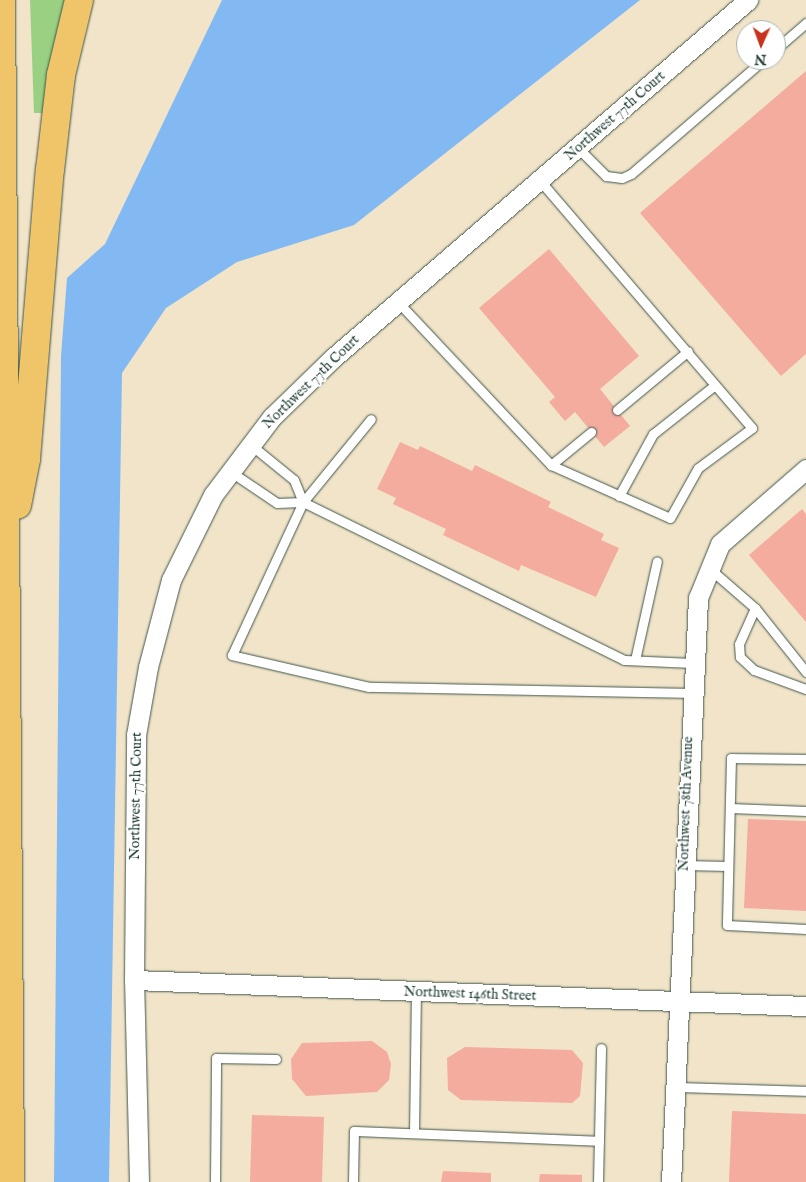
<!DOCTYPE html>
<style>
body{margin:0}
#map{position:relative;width:806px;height:1182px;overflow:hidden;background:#f1e4c9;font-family:"IM FELL English",serif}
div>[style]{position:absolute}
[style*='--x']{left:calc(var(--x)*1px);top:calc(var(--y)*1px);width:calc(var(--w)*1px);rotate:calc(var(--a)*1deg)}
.green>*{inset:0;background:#99d082}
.water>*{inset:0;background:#82b9f2}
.building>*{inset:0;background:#f4ac9e}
.roads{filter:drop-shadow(0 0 1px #3e564a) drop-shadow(0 0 1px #3e564a)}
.lane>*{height:9px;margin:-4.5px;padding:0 4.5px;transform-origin:4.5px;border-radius:4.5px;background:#fff}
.street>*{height:19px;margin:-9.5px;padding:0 9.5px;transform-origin:9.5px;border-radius:9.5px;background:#fff}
.highway>*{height:28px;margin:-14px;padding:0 14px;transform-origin:14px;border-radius:14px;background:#f0c469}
span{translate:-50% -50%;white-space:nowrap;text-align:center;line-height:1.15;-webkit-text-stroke:4px #fff;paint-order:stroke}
.street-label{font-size:14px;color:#1f3d34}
.north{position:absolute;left:736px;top:20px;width:50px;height:50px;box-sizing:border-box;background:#fff;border:1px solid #a5b1ae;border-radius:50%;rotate:182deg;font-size:14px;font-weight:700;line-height:20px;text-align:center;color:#1f3d34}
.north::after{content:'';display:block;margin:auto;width:18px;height:22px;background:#c8321e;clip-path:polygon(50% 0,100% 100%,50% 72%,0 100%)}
</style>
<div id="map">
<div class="green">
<i style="clip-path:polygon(30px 0,66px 0,42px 113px,34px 113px)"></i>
</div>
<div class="water">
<i style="clip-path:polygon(222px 0,640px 0,354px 225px,237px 262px,166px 308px,122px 373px,109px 1182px,54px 1182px,61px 356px,67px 278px,105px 244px)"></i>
</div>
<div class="building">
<i style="clip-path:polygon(806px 71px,806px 354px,781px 376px,640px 213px)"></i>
<i style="clip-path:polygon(549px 249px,639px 356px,600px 389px,630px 426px,604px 447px,575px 412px,565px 421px,549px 402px,555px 397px,479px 308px)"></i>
<i style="clip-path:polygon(400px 442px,418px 450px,420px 446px,472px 471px,475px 465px,551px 502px,548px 507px,604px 534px,601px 540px,619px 548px,596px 597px,521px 565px,519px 571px,443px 535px,446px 529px,393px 504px,396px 498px,377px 489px)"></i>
<i style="clip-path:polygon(802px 509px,806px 514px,806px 622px,749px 555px)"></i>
<i style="clip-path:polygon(748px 819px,806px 821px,806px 911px,744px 908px)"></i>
<i style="clip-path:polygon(372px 1041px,387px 1052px,391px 1064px,389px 1080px,377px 1092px,306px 1096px,292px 1079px,291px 1059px,302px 1043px)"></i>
<i style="clip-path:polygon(465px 1047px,572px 1050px,583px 1063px,580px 1096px,572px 1103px,461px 1100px,448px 1090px,447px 1058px)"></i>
<i style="clip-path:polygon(732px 1111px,806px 1114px,806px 1182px,729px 1182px)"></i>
<i style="clip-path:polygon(252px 1115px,324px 1117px,322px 1182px,250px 1182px)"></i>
<i style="clip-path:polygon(443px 1171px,491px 1173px,491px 1182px,441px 1182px)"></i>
<i style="clip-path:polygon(540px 1174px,582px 1175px,582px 1182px,539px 1182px)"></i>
</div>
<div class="roads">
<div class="lane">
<i style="--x:776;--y:49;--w:40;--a:-41"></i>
<i style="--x:578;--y:148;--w:40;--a:45"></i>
<i style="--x:606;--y:176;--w:16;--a:7"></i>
<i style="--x:622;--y:178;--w:10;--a:-24"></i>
<i style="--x:631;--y:174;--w:174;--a:-40.8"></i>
<i style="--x:398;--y:302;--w:224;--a:46.8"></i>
<i style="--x:551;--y:465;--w:130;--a:24"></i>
<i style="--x:670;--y:518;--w:57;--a:-60.8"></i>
<i style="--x:698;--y:468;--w:67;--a:-36.5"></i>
<i style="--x:752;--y:428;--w:326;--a:-130.6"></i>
<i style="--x:617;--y:410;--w:92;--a:-39.7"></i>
<i style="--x:251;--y:445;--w:55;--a:39.1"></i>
<i style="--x:294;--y:480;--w:24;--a:68"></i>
<i style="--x:551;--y:465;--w:52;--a:-39.5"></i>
<i style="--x:231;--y:472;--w:55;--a:34"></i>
<i style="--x:277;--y:503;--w:26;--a:-2"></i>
<i style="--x:303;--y:502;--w:107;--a:-50.7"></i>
<i style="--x:619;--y:496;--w:71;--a:-61.3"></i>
<i style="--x:653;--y:434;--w:79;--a:-38.3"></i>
<i style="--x:710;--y:569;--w:60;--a:40.9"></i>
<i style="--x:635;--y:660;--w:101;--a:-77.5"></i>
<i style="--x:806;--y:672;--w:82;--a:-128.6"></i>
<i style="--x:755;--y:608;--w:39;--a:114"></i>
<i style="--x:739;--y:644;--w:13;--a:86"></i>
<i style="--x:740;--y:657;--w:19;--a:43"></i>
<i style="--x:754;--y:670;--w:55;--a:20.1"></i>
<i style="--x:690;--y:693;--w:321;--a:-178.9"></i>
<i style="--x:369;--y:687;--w:141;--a:-166.9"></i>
<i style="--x:232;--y:655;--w:169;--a:-65.1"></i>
<i style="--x:303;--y:502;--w:358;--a:26.2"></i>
<i style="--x:624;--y:660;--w:69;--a:2.5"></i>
<i style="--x:806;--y:759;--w:75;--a:-179.2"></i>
<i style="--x:731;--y:758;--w:167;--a:91.4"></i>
<i style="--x:727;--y:925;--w:79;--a:2.9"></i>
<i style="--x:730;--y:808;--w:76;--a:2.3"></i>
<i style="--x:683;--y:865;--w:45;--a:1.3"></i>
<i style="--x:674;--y:1087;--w:132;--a:1.7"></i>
<i style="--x:414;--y:1133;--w:141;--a:-89.2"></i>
<i style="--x:215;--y:1182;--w:124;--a:-89.5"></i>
<i style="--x:216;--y:1058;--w:60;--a:1"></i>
<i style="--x:353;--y:1182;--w:51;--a:-88.9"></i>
<i style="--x:354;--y:1131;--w:245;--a:2.3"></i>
<i style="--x:598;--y:1182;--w:134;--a:-88.7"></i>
</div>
<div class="street">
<i style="--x:134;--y:980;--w:673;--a:2.22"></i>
<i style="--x:139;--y:1182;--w:202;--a:-91.4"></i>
<i style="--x:134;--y:980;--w:245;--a:-89.5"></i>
<i style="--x:136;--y:735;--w:69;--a:-80"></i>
<i style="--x:148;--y:667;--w:90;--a:-75.2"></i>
<i style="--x:171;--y:580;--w:95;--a:-63.7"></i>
<i style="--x:213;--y:495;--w:98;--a:-52.9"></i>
<i style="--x:272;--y:417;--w:86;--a:-44.1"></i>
<i style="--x:334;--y:357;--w:547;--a:-40.77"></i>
<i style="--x:671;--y:1182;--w:585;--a:-87.35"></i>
<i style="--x:698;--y:598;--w:58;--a:-67.8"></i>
<i style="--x:720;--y:544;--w:114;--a:-41.1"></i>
</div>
<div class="highway">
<i style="--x:1;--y:0;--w:1182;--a:89.56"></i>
<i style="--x:17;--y:505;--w:47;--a:-78.9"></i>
<i style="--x:26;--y:459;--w:290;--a:-85.3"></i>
<i style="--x:50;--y:170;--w:96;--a:-83.4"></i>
<i style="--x:61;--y:75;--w:77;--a:-76.5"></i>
</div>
</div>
<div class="street-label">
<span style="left:615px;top:116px;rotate:-41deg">Northwest 77th Court</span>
<span style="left:311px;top:382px;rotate:-44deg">Northwest 77th Court</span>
<span style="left:136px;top:796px;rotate:-89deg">Northwest 77th Court</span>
<span style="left:686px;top:804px;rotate:-88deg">Northwest 78th Avenue</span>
<span style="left:470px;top:994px;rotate:2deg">Northwest 146th Street</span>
</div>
<div class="north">N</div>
</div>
